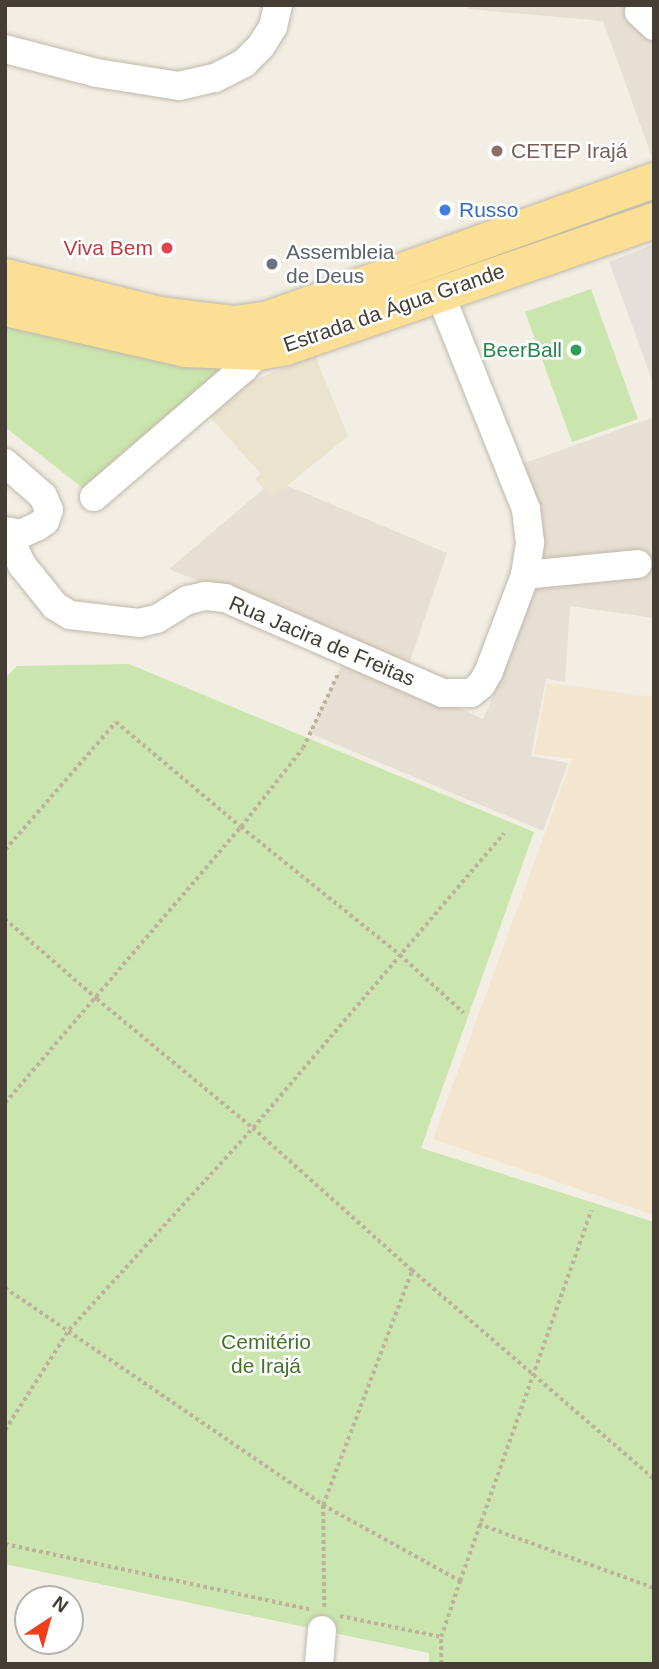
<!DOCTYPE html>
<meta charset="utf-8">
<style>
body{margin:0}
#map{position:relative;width:659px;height:1669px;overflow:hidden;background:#f2eee4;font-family:Helvetica,sans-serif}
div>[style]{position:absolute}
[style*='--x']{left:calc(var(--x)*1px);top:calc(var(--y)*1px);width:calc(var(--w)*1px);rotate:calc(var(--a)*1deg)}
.residential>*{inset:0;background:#e5e0d3}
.commercial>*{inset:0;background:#f4e5cf}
.industrial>*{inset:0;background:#e4dfd9}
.education>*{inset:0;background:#eae3ce}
.green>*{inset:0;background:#cbe5ae}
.path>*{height:3.5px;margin-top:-1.75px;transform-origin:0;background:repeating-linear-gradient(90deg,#beb199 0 3.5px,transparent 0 7px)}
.roads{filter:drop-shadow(0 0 2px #c0b8aa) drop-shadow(0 0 2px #c0b8aa)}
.minor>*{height:28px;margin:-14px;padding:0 14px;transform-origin:14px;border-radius:14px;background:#fff}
.major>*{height:35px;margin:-17.5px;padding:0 17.5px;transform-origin:17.5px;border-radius:17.5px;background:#fbdf94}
.dots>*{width:19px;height:19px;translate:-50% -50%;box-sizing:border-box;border:4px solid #fff;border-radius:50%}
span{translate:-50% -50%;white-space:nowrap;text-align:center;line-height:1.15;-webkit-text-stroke:5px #fff;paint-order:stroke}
.education-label{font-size:21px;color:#785e54}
.left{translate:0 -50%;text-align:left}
.shop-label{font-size:21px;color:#366cbe}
.health-label{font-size:21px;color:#be3a42}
.right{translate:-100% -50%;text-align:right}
.worship-label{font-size:21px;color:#5b616d}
.street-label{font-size:21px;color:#443e34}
.leisure-label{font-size:21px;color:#27864d}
.park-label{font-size:21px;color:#44732a}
.frame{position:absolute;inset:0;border:7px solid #443e34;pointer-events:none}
.north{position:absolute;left:14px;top:1585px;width:70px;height:70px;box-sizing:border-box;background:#fff;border:2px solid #b4b2ae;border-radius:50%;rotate:36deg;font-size:19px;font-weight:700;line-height:28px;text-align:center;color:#443e34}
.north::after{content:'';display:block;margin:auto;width:24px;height:32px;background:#f33e1a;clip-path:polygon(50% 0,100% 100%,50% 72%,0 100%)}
</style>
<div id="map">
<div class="residential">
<i style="clip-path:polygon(466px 5px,654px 5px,654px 163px,603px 21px,469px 9px)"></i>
<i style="clip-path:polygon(654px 417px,654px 618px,570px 606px,565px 682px,546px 679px,531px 756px,568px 763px,543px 831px,309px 733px,348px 652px,345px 641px,169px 569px,274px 480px,447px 553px,403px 681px,483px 719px,514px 648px,521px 593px,516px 466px)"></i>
</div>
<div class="commercial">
<i style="clip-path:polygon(547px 683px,654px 697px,654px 1215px,433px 1139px,572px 759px,534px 754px)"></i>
</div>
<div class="industrial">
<i style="clip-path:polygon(654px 244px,654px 385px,609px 262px)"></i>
</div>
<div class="education">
<i style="clip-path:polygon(315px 356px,348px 436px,272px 498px,255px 479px,261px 474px,210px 417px,249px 382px)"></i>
</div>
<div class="green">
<i style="clip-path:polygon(591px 289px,638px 419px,572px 442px,525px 312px)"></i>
<i style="clip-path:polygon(5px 316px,252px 356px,89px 493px,5px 427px)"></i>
<i style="clip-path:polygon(129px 664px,534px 832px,421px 1148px,654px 1222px,654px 1664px,429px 1664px,429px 1653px,5px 1564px,5px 678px,17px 666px)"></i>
</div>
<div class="path">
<i style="--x:5;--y:850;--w:169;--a:-49.1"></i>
<i style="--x:116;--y:722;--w:163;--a:40"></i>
<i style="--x:241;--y:827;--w:204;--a:38.8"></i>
<i style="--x:400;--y:955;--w:86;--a:42.2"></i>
<i style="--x:5;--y:919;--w:122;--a:41"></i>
<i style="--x:97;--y:999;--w:202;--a:39.6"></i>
<i style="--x:253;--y:1128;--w:213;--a:41.8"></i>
<i style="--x:412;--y:1270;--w:320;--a:40.8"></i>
<i style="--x:5;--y:1103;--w:363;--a:-49.5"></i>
<i style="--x:241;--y:827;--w:100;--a:-51.9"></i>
<i style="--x:303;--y:748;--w:84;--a:-64.7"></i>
<i style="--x:5;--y:1288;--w:385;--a:34.3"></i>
<i style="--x:323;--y:1505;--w:157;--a:29"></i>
<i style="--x:5;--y:1430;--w:119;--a:-57.4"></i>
<i style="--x:69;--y:1330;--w:273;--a:-47.7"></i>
<i style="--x:253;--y:1128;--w:387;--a:-49.6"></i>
<i style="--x:479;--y:1524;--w:186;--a:20.1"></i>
<i style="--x:5;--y:1544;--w:311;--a:12.1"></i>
<i style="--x:324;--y:1607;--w:102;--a:-90.6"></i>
<i style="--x:323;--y:1505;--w:250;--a:-69.2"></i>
<i style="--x:340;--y:1616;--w:103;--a:11.7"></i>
<i style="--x:441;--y:1664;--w:27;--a:-90"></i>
<i style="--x:441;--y:1637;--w:59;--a:-71.3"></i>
<i style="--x:460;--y:1581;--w:393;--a:-70.5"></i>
</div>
<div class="roads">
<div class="minor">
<i style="--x:639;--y:12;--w:21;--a:43"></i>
<i style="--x:5;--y:49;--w:95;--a:14.6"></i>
<i style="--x:97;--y:73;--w:83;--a:9"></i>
<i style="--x:179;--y:86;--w:37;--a:-13"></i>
<i style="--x:215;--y:78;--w:33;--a:-27"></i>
<i style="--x:244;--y:63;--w:24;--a:-45"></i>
<i style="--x:261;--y:46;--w:22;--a:-58"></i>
<i style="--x:273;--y:27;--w:23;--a:-77"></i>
<i style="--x:5;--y:463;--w:50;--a:41"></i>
<i style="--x:43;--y:496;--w:15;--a:67"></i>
<i style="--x:49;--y:510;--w:12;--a:110"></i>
<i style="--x:45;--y:521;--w:9;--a:144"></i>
<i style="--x:38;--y:526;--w:19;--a:155"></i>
<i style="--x:21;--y:534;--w:16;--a:-169"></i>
<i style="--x:94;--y:497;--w:198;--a:-40.7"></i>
<i style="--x:244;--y:368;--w:21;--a:-49"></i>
<i style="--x:12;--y:534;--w:12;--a:85"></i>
<i style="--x:13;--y:546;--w:21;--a:65"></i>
<i style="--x:22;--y:565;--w:53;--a:51.2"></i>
<i style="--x:55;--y:606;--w:17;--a:31"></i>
<i style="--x:70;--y:615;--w:69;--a:6.6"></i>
<i style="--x:139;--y:623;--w:18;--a:-13"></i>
<i style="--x:157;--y:619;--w:36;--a:-32"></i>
<i style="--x:188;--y:600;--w:18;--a:-13"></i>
<i style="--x:206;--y:596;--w:19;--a:6"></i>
<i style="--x:225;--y:598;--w:237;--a:23.6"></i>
<i style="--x:442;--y:693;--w:29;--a:0"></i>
<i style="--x:471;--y:693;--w:13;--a:-39"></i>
<i style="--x:481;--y:685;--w:16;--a:-60"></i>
<i style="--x:489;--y:671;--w:103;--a:-69.4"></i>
<i style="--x:525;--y:575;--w:33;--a:-81"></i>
<i style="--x:530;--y:542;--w:33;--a:-97"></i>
<i style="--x:526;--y:509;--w:234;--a:-111.8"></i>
<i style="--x:525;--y:575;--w:113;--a:-5.6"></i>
<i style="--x:319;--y:1664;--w:34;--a:-85"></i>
</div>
<div class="major">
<i style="--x:5;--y:276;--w:160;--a:13.8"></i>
<i style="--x:160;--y:314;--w:75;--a:6.9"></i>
<i style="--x:234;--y:323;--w:34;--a:-8"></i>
<i style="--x:268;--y:318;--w:410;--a:-19.7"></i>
<i style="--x:5;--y:308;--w:185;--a:12.8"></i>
<i style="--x:185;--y:349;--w:73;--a:2.4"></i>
<i style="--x:258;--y:352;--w:27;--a:-10"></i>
<i style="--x:285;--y:347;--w:390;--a:-19"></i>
</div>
</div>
<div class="dots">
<i style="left:497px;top:151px;background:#8d6e63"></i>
<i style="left:445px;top:210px;background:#3f7fe0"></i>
<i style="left:167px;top:248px;background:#e0444e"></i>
<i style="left:272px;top:264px;background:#6b7280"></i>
<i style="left:576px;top:350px;background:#2e9e5b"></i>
</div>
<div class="education-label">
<span class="left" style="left:511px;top:151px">CETEP Irajá</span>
</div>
<div class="shop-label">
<span class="left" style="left:459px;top:210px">Russo</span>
</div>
<div class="health-label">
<span class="right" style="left:153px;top:248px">Viva Bem</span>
</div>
<div class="worship-label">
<span class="left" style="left:286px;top:264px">Assembleia<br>de Deus</span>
</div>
<div class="street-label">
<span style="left:394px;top:308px;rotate:-19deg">Estrada da Água Grande</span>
<span style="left:322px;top:641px;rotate:23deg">Rua Jacira de Freitas</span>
</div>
<div class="leisure-label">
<span class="right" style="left:562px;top:350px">BeerBall</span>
</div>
<div class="park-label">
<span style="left:266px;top:1354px">Cemitério<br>de Irajá</span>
</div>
<div class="frame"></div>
<div class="north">N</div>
</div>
